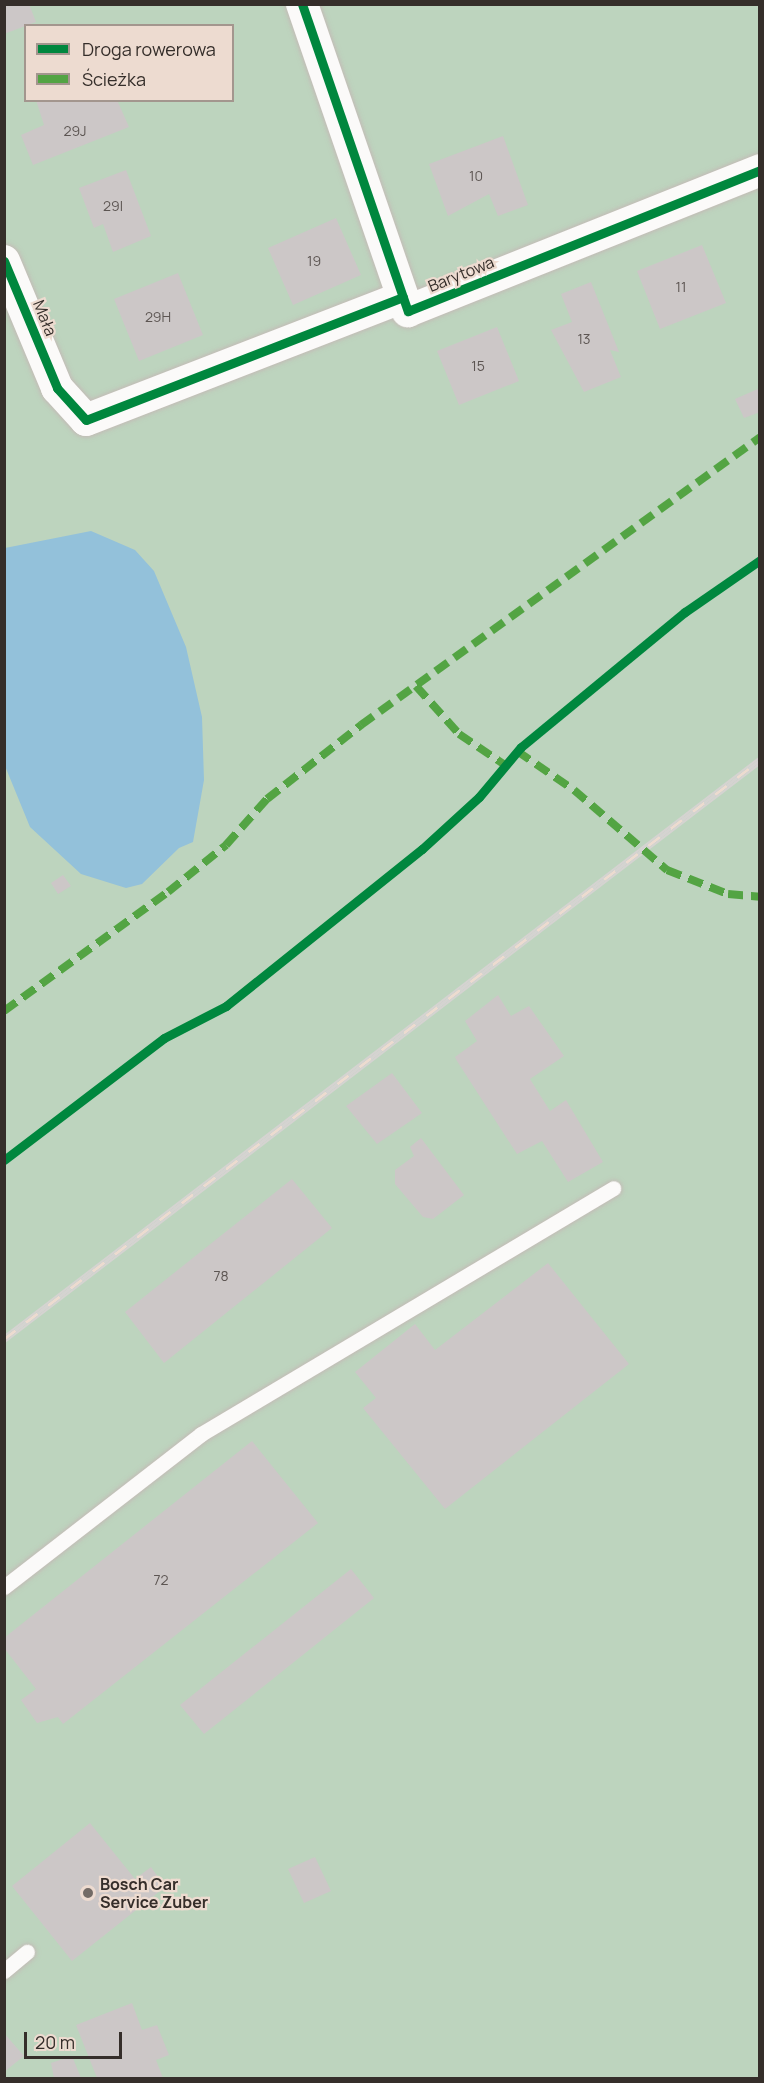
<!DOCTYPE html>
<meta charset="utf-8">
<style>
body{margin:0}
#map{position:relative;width:764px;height:2083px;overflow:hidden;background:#e7dcd6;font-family:Manrope,sans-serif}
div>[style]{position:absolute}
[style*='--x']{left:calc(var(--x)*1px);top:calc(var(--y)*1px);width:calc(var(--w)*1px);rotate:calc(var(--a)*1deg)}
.green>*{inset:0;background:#bdd4be}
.water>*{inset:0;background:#93c1da}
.building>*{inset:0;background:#ccc7c7}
.roads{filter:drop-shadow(0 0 2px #c3bbb6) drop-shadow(0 0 2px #c3bbb6)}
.service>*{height:15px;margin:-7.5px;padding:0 7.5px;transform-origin:7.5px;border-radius:7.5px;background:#fbfaf9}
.minor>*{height:32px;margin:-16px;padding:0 16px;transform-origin:16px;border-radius:16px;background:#fbfaf9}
.rail>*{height:7px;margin-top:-3.5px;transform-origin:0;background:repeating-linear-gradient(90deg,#eddbd0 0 14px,#d5d3d1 0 28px);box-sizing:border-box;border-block:2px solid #d5d3d1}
.quiet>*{height:8px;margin-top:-4px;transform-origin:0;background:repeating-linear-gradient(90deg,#53a443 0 15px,transparent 0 23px)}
.cycleway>*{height:9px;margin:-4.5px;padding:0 4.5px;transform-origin:4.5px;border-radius:4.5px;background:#00873e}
.dots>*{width:16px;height:16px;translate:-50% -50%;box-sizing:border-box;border:3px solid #eddbd0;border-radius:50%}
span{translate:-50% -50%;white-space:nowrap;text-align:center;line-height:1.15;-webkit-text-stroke:4.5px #eddbd0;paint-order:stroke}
.number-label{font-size:14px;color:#5c5552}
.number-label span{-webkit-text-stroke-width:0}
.street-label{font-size:16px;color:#352e2a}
.poi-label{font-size:16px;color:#352e2a;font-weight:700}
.left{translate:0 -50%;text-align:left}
.frame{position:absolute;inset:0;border:6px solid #352e2a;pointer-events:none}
.legend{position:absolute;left:24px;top:24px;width:210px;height:78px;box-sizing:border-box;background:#eddbd0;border:2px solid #a3968e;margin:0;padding:8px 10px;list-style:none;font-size:18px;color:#352e2a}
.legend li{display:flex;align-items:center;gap:12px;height:30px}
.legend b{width:30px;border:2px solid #a3968e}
.scale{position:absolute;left:24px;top:2032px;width:98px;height:27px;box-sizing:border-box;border:3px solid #352e2a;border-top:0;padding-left:8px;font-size:18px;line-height:21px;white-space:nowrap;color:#352e2a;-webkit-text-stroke:4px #eddbd0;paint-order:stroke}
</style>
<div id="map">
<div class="green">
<i style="clip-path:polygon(evenodd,5px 5px,759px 5px,759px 2078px,5px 2078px,5px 5px,26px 26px,232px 26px,232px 100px,26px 100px,26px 26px)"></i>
</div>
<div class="water">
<i style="clip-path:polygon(91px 531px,135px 550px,154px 571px,186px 647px,202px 717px,204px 780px,193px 842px,179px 848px,142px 884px,126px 888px,81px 874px,30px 827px,5px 766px,5px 548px)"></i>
</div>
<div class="building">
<i style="clip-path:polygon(4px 4px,29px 4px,36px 22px,4px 34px)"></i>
<i style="clip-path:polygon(36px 100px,117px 100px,129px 127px,33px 165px,21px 135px,44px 125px)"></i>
<i style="clip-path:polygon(503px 136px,528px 205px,498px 216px,489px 194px,448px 216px,429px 164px)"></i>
<i style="clip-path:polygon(126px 170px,151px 236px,113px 252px,103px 224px,94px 228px,79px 188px)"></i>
<i style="clip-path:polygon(336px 218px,361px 275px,293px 305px,268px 248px)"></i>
<i style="clip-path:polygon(702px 245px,726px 303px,660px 329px,637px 271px)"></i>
<i style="clip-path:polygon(178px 273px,203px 335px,139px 361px,114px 299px)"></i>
<i style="clip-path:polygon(591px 282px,619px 352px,610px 350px,621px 377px,584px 392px,551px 330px,572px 322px,561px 294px)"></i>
<i style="clip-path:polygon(497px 327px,519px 381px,459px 405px,437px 351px)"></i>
<i style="clip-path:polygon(760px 388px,760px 412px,744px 418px,735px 399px)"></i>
<i style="clip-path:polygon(63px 875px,71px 886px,58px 894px,51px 883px)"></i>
<i style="clip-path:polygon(498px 995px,511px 1016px,529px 1006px,564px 1056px,530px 1079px,550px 1111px,566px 1100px,603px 1162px,568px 1182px,542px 1141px,517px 1154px,457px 1061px,455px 1057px,477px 1041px,465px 1021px)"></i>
<i style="clip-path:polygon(392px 1073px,422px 1113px,377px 1144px,346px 1106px)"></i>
<i style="clip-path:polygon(421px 1138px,464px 1195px,433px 1219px,423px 1217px,395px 1184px,395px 1170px,414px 1156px,410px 1147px)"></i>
<i style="clip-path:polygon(292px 1179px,332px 1228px,164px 1363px,125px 1312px)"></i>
<i style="clip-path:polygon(548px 1263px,629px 1364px,445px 1509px,363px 1408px,376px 1398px,355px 1372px,415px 1324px,435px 1350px)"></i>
<i style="clip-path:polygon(252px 1441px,318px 1523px,63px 1724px,58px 1717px,37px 1723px,21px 1700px,36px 1689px,4px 1648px,4px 1638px)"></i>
<i style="clip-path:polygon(351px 1569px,374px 1598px,204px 1734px,180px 1705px)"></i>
<i style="clip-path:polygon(90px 1823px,135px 1879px,151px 1867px,165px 1887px,72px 1961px,12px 1886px)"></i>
<i style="clip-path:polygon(315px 1857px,331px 1891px,304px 1903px,288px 1869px)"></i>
<i style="clip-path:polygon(132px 2003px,142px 2030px,157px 2025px,169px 2055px,156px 2060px,163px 2078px,97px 2078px,76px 2025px)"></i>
<i style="clip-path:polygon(4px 2033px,24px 2056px,4px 2072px)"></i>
<i style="clip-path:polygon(72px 2056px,81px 2078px,54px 2078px,51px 2063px)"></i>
</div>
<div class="roads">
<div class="service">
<i style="--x:4;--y:1587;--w:249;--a:-37.8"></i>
<i style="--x:201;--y:1434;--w:480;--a:-30.8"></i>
<i style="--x:4;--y:1971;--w:30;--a:-40"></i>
</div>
<div class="minor">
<i style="--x:302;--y:4;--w:325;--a:71"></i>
<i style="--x:408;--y:311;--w:379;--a:-21.8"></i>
<i style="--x:4;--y:261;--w:138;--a:67.3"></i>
<i style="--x:57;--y:388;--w:43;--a:47.8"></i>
<i style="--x:86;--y:420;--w:340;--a:-21.2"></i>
</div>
</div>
<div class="rail">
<i style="--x:4;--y:1339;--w:952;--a:-37.45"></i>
</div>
<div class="quiet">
<i style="--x:416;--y:686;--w:64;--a:48.1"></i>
<i style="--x:459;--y:734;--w:55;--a:34"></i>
<i style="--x:517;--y:751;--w:69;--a:34.4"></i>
<i style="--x:574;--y:790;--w:123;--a:40.7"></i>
<i style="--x:667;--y:870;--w:66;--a:21.5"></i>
<i style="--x:728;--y:894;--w:32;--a:5"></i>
<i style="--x:4;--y:1011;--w:203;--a:-36"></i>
<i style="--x:168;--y:892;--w:75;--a:-39"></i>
<i style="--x:226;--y:845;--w:62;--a:-48.3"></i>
<i style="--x:267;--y:799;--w:120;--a:-38.2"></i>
<i style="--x:361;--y:725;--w:492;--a:-35.8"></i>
</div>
<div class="cycleway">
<i style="--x:302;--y:4;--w:325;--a:71"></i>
<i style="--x:408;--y:311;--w:379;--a:-21.8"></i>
<i style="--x:4;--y:261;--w:138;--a:67.3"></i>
<i style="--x:57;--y:388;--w:43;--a:47.8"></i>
<i style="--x:86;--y:420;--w:340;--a:-21.2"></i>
<i style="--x:4;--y:1160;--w:201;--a:-37.3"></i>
<i style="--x:164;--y:1038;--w:70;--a:-27.3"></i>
<i style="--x:226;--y:1006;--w:251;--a:-38.7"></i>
<i style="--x:422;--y:849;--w:77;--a:-42.4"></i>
<i style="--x:479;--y:797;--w:65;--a:-50"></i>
<i style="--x:521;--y:747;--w:212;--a:-39.5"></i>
<i style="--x:685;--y:612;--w:91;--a:-34.7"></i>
</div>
<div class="dots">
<i style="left:88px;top:1893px;background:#736b66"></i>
</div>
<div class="number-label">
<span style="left:75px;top:131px">29J</span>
<span style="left:476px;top:176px">10</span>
<span style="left:113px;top:206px">29I</span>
<span style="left:314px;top:261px">19</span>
<span style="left:681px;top:287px">11</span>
<span style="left:158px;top:317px">29H</span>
<span style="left:584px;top:339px">13</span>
<span style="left:478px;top:366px">15</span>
<span style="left:221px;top:1276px">78</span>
<span style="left:161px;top:1580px">72</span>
</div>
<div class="street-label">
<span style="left:461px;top:274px;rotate:-22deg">Barytowa</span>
<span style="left:45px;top:318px;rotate:68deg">Mała</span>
</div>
<div class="poi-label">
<span class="left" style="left:100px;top:1893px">Bosch Car<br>Service Zuber</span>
</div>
<div class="frame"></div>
<ul class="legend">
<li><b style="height:8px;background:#00873e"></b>Droga rowerowa</li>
<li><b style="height:8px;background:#53a443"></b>Ścieżka</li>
</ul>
<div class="scale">20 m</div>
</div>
